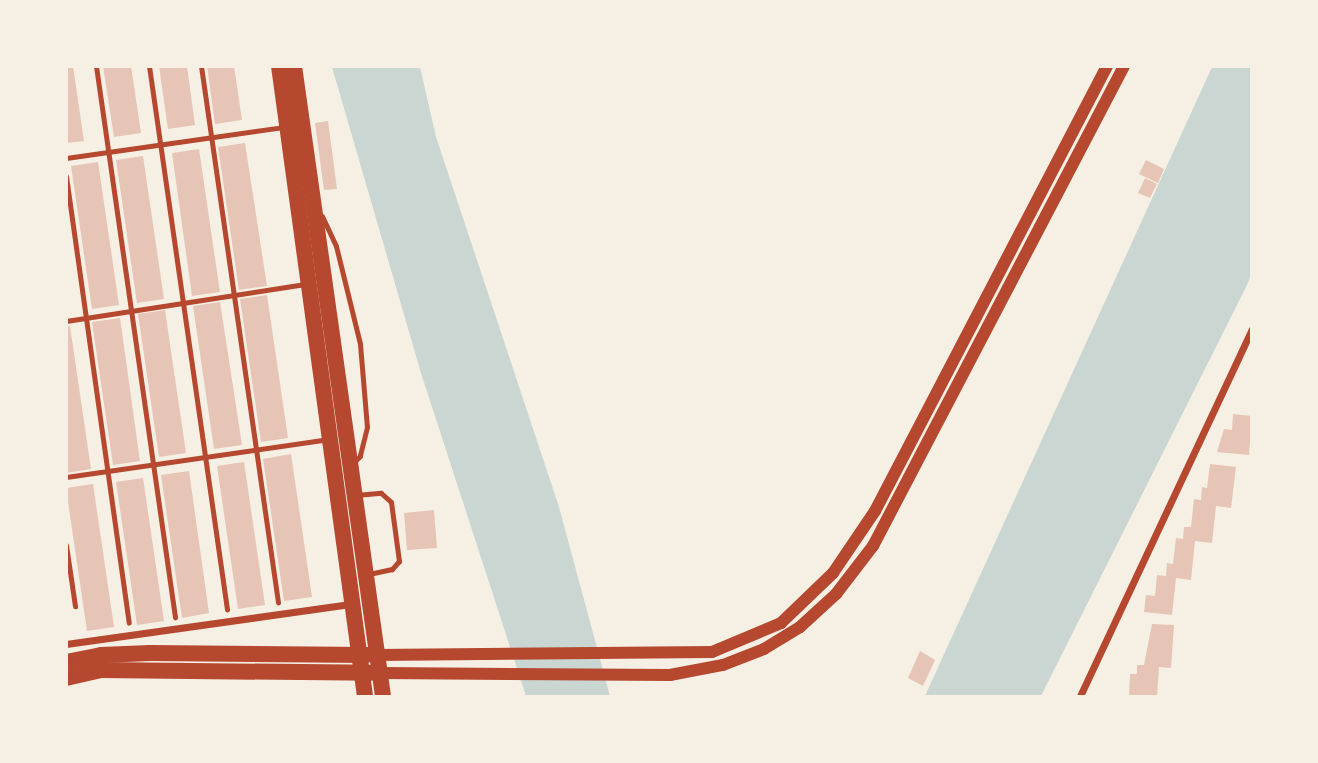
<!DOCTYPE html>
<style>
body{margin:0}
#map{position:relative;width:1318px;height:763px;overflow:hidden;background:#f6efe4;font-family:Manrope,sans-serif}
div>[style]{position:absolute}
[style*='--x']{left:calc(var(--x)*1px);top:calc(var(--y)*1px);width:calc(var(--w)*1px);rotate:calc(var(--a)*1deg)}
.water>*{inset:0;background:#c9d6d2}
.building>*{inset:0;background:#e6c5b7}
.service>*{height:5px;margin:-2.5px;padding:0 2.5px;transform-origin:2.5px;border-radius:2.5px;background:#b5482f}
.minor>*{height:7px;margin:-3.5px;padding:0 3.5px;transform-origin:3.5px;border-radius:3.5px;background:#b5482f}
.tertiary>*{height:12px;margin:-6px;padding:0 6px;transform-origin:6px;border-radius:6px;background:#b5482f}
.primary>*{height:16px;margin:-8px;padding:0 8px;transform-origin:8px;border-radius:8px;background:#b5482f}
span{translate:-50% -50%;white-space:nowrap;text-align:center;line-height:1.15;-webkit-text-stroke:7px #f6efe4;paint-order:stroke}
.frame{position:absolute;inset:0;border:68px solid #f6efe4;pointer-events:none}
</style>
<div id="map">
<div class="water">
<i style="clip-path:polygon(332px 67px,420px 67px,436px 137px,559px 507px,610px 696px,526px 696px,421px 373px)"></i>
<i style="clip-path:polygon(1212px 67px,1251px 67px,1252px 272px,1247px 285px,1041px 696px,925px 696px)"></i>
</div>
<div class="building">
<i style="clip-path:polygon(66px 66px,73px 66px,84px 141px,66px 143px)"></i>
<i style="clip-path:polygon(103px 66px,131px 66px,141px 133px,114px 137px)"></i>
<i style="clip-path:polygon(159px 66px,187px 66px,195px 125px,168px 129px)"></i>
<i style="clip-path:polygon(207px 66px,234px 66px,242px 120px,215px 124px)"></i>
<i style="clip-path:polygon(328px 121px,337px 189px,324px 190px,315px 123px)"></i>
<i style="clip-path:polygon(245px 143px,267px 286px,239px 290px,218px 147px)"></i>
<i style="clip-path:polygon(199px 149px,220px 292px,192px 296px,172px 153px)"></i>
<i style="clip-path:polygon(143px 156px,164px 299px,137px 303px,116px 160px)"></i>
<i style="clip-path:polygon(1146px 160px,1164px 169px,1158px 183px,1139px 174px)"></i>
<i style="clip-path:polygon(98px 162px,119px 305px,92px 309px,71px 166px)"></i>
<i style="clip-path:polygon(1145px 178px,1157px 184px,1150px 198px,1138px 193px)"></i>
<i style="clip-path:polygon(267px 295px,288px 438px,261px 442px,240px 299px)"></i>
<i style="clip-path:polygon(220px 302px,242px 445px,214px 449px,193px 306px)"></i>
<i style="clip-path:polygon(165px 310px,186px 453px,159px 457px,138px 314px)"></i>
<i style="clip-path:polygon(120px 318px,140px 461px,113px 465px,92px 322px)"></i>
<i style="clip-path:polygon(70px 326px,91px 469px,66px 473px,66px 327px)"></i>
<i style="clip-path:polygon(1233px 414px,1252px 416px,1249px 455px,1217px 452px,1224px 429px,1232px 430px)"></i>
<i style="clip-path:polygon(291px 454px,312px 597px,284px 601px,263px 459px)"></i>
<i style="clip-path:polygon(244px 462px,265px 605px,238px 609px,217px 466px)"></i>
<i style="clip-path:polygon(1210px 464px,1236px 467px,1231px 508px,1216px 506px,1212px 543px,1195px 541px,1191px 580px,1176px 578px,1172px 615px,1144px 612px,1146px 595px,1155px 596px,1157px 575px,1166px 576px,1167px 563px,1173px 564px,1176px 538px,1183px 539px,1184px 527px,1191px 527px,1194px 499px,1201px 500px,1202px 487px,1207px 488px)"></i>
<i style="clip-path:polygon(189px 471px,209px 613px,182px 618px,161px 475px)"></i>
<i style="clip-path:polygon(143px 478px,164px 621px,137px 625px,116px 482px)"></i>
<i style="clip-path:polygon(93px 484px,114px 627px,87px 631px,66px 488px)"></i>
<i style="clip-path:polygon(434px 510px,437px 548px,407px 550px,404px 513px)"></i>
<i style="clip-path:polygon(1152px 624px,1174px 625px,1171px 668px,1159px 667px,1157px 696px,1129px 696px,1130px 674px,1137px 674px,1137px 665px,1144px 665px)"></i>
<i style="clip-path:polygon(920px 651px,935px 660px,923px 686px,908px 678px)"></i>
</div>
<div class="service">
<i style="--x:96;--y:66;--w:557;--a:81.84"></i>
<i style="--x:149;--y:66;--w:549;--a:81.83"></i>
<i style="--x:201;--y:66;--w:542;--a:81.83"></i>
<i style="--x:66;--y:158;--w:221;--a:-8.1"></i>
<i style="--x:66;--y:176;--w:451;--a:82"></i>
<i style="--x:322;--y:216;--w:33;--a:65"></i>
<i style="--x:336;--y:246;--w:101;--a:76.2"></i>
<i style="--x:360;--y:344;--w:83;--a:85.2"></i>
<i style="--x:367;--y:427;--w:30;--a:104"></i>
<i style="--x:360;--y:456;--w:8;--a:135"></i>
<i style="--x:66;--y:321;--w:242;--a:-8.8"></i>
<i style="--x:66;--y:477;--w:266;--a:-8.2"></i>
<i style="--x:356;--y:495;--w:25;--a:-5"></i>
<i style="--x:381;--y:493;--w:13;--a:42"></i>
<i style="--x:391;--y:502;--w:60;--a:82.3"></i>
<i style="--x:399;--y:561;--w:11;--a:131"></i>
<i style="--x:392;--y:569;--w:25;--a:168"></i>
<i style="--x:66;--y:545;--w:62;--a:81.6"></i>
</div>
<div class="minor">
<i style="--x:66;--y:644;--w:287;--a:-8"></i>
<i style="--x:1080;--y:696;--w:405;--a:-64.9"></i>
</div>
<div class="tertiary">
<i style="--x:376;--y:655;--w:336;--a:-0.5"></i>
<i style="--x:712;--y:652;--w:75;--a:-22.8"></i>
<i style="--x:781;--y:623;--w:72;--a:-43.9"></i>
<i style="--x:833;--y:573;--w:75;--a:-55.9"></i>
<i style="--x:875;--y:511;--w:502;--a:-62.46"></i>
<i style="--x:380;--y:673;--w:290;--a:0.4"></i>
<i style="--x:670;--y:675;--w:54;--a:-10.7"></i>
<i style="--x:723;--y:665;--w:44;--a:-21.3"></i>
<i style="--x:764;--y:649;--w:42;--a:-31.4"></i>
<i style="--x:800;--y:627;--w:49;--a:-42.5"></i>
<i style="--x:836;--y:594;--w:61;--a:-52.4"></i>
<i style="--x:873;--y:546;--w:542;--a:-62.39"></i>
</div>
<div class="primary">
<i style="--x:279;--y:66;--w:636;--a:82.23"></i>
<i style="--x:294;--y:66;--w:636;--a:81.96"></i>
<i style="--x:66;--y:662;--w:36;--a:-11"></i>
<i style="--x:101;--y:655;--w:49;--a:-2.3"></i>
<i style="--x:150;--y:653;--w:217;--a:0.5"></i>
<i style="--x:66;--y:678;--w:35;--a:-13"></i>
<i style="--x:100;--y:670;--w:271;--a:0.6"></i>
</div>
<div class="frame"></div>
</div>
